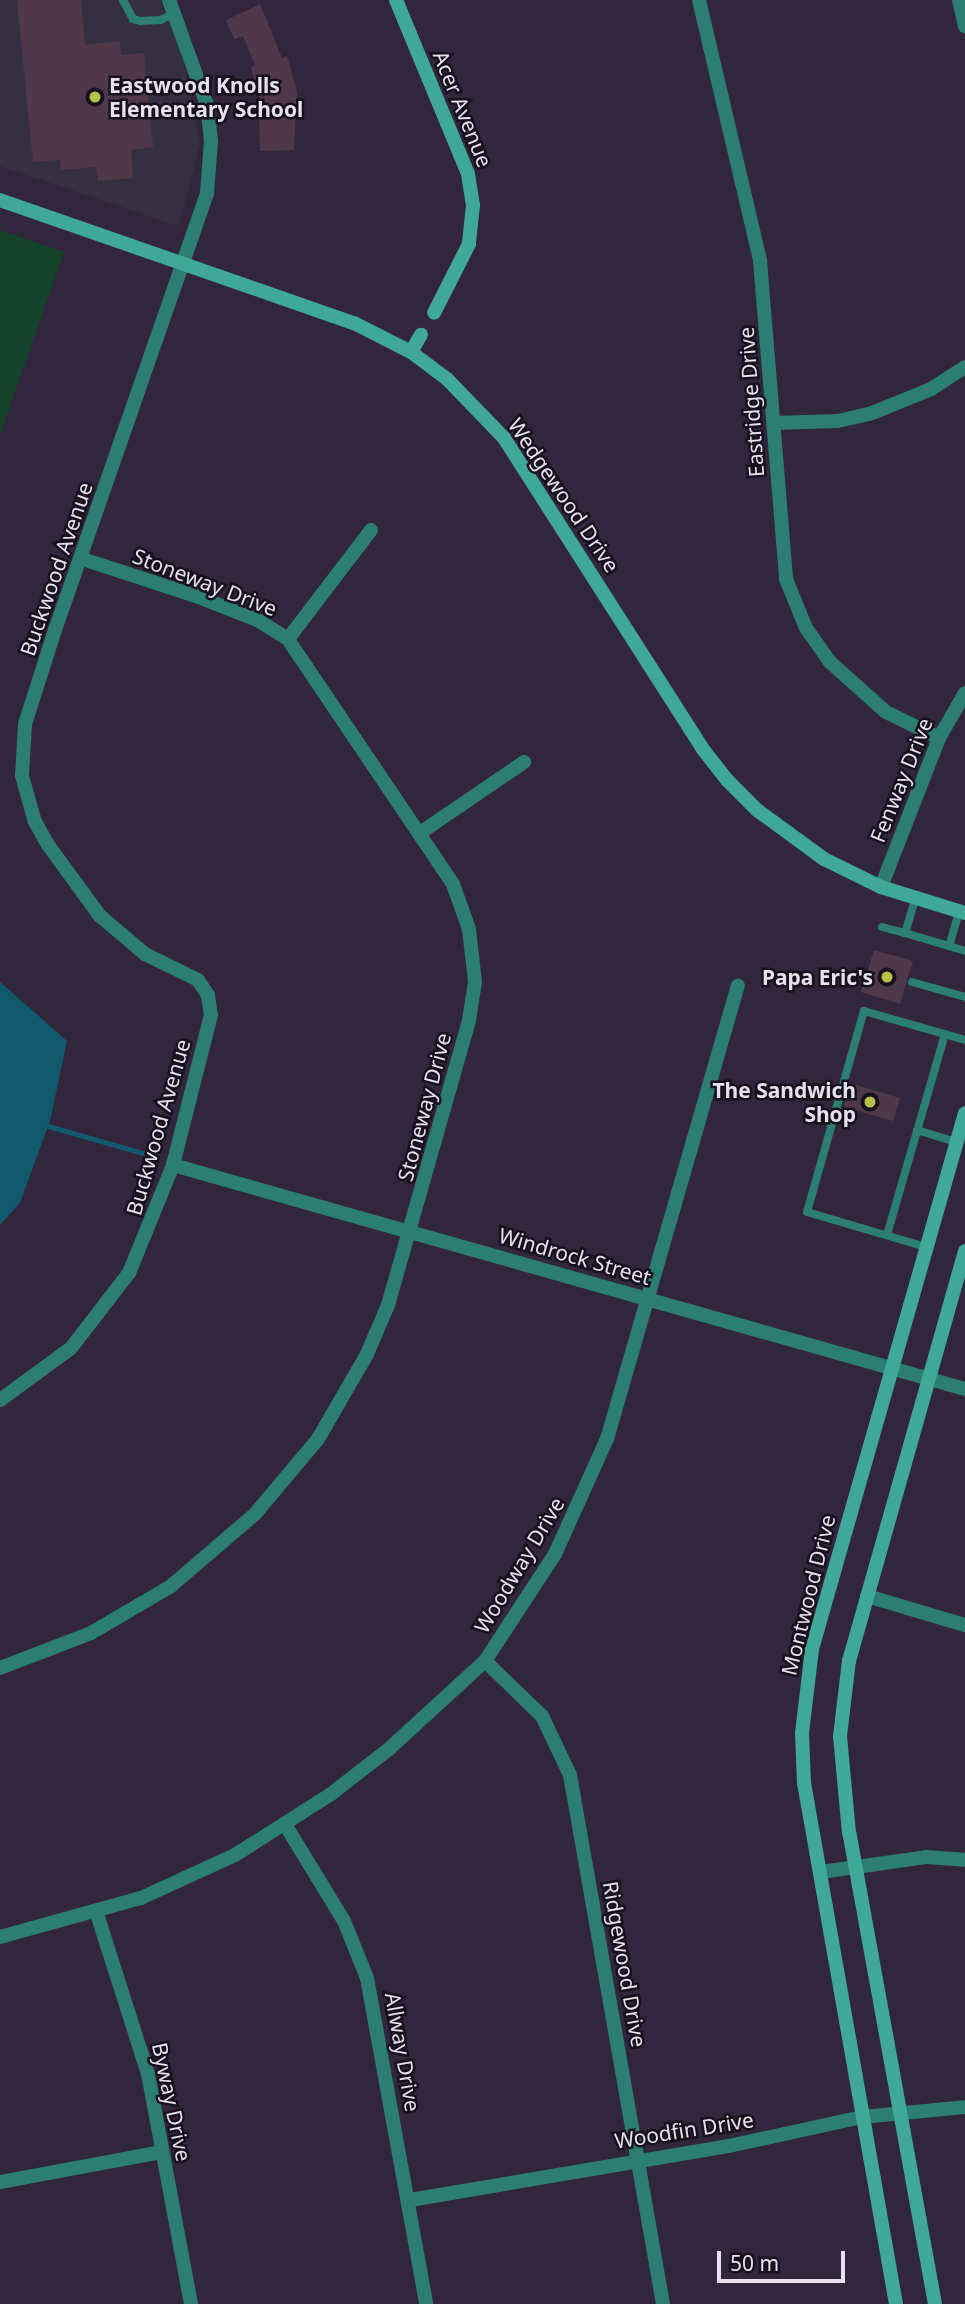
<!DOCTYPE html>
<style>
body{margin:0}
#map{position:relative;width:965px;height:2304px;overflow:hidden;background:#31263c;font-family:"Noto Sans",sans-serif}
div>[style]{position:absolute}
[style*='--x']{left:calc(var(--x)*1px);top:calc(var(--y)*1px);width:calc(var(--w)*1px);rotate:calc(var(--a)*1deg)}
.education>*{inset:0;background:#353041}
.green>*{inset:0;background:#15422a}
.water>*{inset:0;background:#10586b}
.stream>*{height:5px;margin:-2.5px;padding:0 2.5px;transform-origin:2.5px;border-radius:2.5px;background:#10586b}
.building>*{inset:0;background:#4f384a}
.lane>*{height:8px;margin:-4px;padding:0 4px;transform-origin:4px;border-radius:4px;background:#2b7e71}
.street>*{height:14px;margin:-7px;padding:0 7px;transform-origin:7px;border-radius:7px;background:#2b7e71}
.secondary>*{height:14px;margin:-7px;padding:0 7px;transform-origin:7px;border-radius:7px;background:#40a897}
.dots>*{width:19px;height:19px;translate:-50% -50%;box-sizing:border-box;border:4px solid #16111c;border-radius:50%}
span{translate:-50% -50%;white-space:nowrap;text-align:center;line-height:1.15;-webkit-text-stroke:5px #16111c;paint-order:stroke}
.poi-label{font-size:21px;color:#e7e0ef;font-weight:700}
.left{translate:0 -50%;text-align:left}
.right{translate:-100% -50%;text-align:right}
.street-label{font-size:21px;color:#e7e0ef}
.scale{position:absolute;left:717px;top:2251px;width:128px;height:32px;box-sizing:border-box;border:4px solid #e7e0ef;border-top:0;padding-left:9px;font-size:21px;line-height:24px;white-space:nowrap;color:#e7e0ef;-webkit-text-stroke:5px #16111c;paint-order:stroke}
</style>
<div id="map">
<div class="education">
<i style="clip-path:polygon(0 0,160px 0,181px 50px,200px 144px,179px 226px,0 166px)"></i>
</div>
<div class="green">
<i style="clip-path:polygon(0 230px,64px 252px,0 435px)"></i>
</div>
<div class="water">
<i style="clip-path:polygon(0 982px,67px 1041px,50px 1121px,20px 1203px,0 1225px)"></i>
</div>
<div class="stream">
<i style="--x:41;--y:1124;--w:109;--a:15.9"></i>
</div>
<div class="building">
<i style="clip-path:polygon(17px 0,81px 0,85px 45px,120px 41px,121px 55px,144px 53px,153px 147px,131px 150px,133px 178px,98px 181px,96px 167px,61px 170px,60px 160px,33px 162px)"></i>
<i style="clip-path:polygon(260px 4px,282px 58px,287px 56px,297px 92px,294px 150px,260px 151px,259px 118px,265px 118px,251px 67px,255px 65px,243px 36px,234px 39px,226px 20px)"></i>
<i style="clip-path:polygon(874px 950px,913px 961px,900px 1004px,861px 992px)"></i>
<i style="clip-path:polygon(850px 1083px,900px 1098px,893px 1121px,844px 1107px)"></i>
</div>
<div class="lane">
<i style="--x:123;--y:0;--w:21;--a:62"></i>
<i style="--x:133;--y:19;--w:7;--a:16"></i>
<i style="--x:140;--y:21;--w:21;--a:-3"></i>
<i style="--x:161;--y:20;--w:15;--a:-28"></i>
<i style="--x:915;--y:899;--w:35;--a:106"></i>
<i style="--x:905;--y:933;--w:46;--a:16.5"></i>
<i style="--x:959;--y:912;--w:35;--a:106"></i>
<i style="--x:949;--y:946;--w:17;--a:17"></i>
<i style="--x:882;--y:927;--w:24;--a:15"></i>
<i style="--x:912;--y:982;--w:55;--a:15.8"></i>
<i style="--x:917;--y:1130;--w:41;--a:17.1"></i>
<i style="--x:887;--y:1235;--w:209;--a:-73.9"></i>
<i style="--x:926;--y:1247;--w:124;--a:-163.6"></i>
<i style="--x:807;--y:1212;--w:209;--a:-74.2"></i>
<i style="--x:864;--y:1011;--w:105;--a:16"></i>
</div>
<div class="street">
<i style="--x:699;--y:0;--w:268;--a:76.8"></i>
<i style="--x:760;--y:261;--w:319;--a:85.3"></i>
<i style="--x:786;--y:579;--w:53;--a:67.8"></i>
<i style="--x:806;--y:628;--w:42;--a:54.8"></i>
<i style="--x:830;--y:662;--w:75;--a:41.8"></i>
<i style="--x:886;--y:712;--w:59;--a:26.1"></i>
<i style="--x:959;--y:0;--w:27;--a:77"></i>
<i style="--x:774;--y:423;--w:64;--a:-1.8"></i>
<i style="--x:838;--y:421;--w:35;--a:-13"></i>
<i style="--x:872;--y:413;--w:64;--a:-22.1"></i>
<i style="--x:931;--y:389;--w:40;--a:-32.9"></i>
<i style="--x:288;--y:639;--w:137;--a:-52.7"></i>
<i style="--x:420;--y:833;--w:126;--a:-34.3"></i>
<i style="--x:881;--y:887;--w:160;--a:-68.7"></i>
<i style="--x:939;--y:738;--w:52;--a:-60"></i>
<i style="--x:173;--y:1165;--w:823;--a:15.79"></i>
<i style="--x:0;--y:1400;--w:88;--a:-36.2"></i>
<i style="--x:71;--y:1348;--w:95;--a:-52.3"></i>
<i style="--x:129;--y:1273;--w:117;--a:-67.8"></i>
<i style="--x:173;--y:1165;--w:155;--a:-75.8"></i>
<i style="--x:211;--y:1015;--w:20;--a:-99"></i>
<i style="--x:208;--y:995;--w:18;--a:-124"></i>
<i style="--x:198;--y:980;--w:59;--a:-153.9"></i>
<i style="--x:145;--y:954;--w:59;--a:-139.8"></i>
<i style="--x:100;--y:916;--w:88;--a:-126.2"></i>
<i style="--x:48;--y:845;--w:26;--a:-119"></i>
<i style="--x:35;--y:822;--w:48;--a:-105.8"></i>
<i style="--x:22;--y:776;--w:52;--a:-86.7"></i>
<i style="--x:25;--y:724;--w:99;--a:-72.3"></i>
<i style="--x:55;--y:630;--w:463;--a:-70.8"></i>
<i style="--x:207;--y:193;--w:52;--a:-85.6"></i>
<i style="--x:211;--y:141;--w:36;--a:-96"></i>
<i style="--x:207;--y:105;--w:112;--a:-109.9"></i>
<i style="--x:867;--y:1596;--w:102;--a:16.5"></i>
<i style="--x:485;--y:1661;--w:79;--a:44"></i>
<i style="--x:542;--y:1716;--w:65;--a:64.6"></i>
<i style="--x:570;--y:1775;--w:537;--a:80.03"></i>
<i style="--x:0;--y:1668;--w:97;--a:-21"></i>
<i style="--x:91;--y:1633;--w:93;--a:-30.4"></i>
<i style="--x:171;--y:1586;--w:111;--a:-40.6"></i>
<i style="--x:255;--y:1514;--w:98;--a:-50"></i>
<i style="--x:318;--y:1439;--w:98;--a:-60"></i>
<i style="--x:367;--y:1354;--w:53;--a:-66.8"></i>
<i style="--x:388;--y:1305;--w:296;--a:-74.1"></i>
<i style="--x:469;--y:1020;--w:38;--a:-81"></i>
<i style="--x:475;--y:982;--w:53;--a:-96.5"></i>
<i style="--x:469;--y:929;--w:48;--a:-109.6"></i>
<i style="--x:453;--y:884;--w:295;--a:-124"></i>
<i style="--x:288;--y:639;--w:36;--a:-148"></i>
<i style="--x:257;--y:620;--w:62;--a:-158.4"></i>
<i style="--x:199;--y:597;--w:122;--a:-161.9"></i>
<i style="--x:286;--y:1826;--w:111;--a:58.6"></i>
<i style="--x:344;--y:1921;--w:61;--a:68"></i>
<i style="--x:367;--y:1978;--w:331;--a:79.7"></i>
<i style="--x:821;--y:1872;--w:106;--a:-8.1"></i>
<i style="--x:926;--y:1857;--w:39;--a:4"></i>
<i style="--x:97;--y:1914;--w:168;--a:72.3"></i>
<i style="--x:148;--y:2074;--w:234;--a:79.4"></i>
<i style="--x:0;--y:1937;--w:146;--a:-15.5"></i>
<i style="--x:141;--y:1898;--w:103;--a:-24.6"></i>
<i style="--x:235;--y:1855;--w:114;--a:-32.4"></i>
<i style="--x:331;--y:1794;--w:75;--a:-37.9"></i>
<i style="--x:390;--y:1748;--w:129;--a:-42.5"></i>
<i style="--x:485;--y:1661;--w:128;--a:-56.8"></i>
<i style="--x:555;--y:1554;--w:126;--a:-65.7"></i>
<i style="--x:607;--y:1439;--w:472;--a:-73.9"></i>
<i style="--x:0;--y:2182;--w:165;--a:-10.5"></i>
<i style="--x:410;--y:2200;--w:324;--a:-9.6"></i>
<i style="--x:729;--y:2146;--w:136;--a:-12.3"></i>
<i style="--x:862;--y:2117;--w:103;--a:-5.5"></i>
</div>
<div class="secondary">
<i style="--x:396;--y:0;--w:188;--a:67.5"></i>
<i style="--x:468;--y:174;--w:31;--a:81"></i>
<i style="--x:473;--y:205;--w:39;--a:96"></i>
<i style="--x:469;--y:244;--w:77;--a:116.9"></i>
<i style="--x:0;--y:200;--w:375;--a:19.2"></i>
<i style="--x:354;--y:323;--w:64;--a:27"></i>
<i style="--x:411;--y:352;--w:45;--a:36.9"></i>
<i style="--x:447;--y:379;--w:82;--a:46"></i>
<i style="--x:504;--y:438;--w:368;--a:57.4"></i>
<i style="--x:702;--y:748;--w:41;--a:52"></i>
<i style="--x:727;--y:780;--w:42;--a:45"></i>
<i style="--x:757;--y:810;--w:83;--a:36.2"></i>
<i style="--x:824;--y:859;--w:64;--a:26.2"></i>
<i style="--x:881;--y:887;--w:88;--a:17.2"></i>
<i style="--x:411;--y:352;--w:20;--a:-60"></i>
<i style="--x:896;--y:2304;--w:529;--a:-100.01"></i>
<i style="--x:804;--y:1783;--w:50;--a:-92.3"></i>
<i style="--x:802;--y:1733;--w:85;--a:-83.2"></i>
<i style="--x:812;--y:1649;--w:557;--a:-74.07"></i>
<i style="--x:935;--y:2304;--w:479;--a:-100.3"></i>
<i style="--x:849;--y:1833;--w:97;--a:-95.3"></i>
<i style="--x:840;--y:1736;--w:76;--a:-83.2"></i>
<i style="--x:849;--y:1661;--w:426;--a:-74.2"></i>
</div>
<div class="dots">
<i style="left:95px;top:97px;background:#b6c149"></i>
<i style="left:887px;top:977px;background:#b6c149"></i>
<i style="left:870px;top:1102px;background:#b6c149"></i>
</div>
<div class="poi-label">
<span class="left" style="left:109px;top:97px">Eastwood Knolls<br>Elementary School</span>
<span class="right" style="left:873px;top:977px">Papa Eric's</span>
<span class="right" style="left:856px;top:1102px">The Sandwich<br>Shop</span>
</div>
<div class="street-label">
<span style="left:463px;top:109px;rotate:68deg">Acer Avenue</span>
<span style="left:751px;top:402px;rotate:-94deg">Eastridge Drive</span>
<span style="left:564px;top:495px;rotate:56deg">Wedgewood Drive</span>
<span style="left:56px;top:569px;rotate:-71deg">Buckwood Avenue</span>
<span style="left:205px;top:582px;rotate:21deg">Stoneway Drive</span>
<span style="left:901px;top:780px;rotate:-68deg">Fenway Drive</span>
<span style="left:424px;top:1107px;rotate:-75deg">Stoneway Drive</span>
<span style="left:158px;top:1127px;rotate:-74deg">Buckwood Avenue</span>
<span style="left:575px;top:1256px;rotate:16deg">Windrock Street</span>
<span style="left:519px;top:1565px;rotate:-59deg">Woodway Drive</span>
<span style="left:808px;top:1595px;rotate:-76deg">Montwood Drive</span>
<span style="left:625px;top:1964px;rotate:80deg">Ridgewood Drive</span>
<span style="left:403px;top:2052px;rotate:80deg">Allway Drive</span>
<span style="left:172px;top:2102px;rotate:78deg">Byway Drive</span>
<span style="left:684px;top:2130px;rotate:-9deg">Woodfin Drive</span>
</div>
<div class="scale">50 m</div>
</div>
